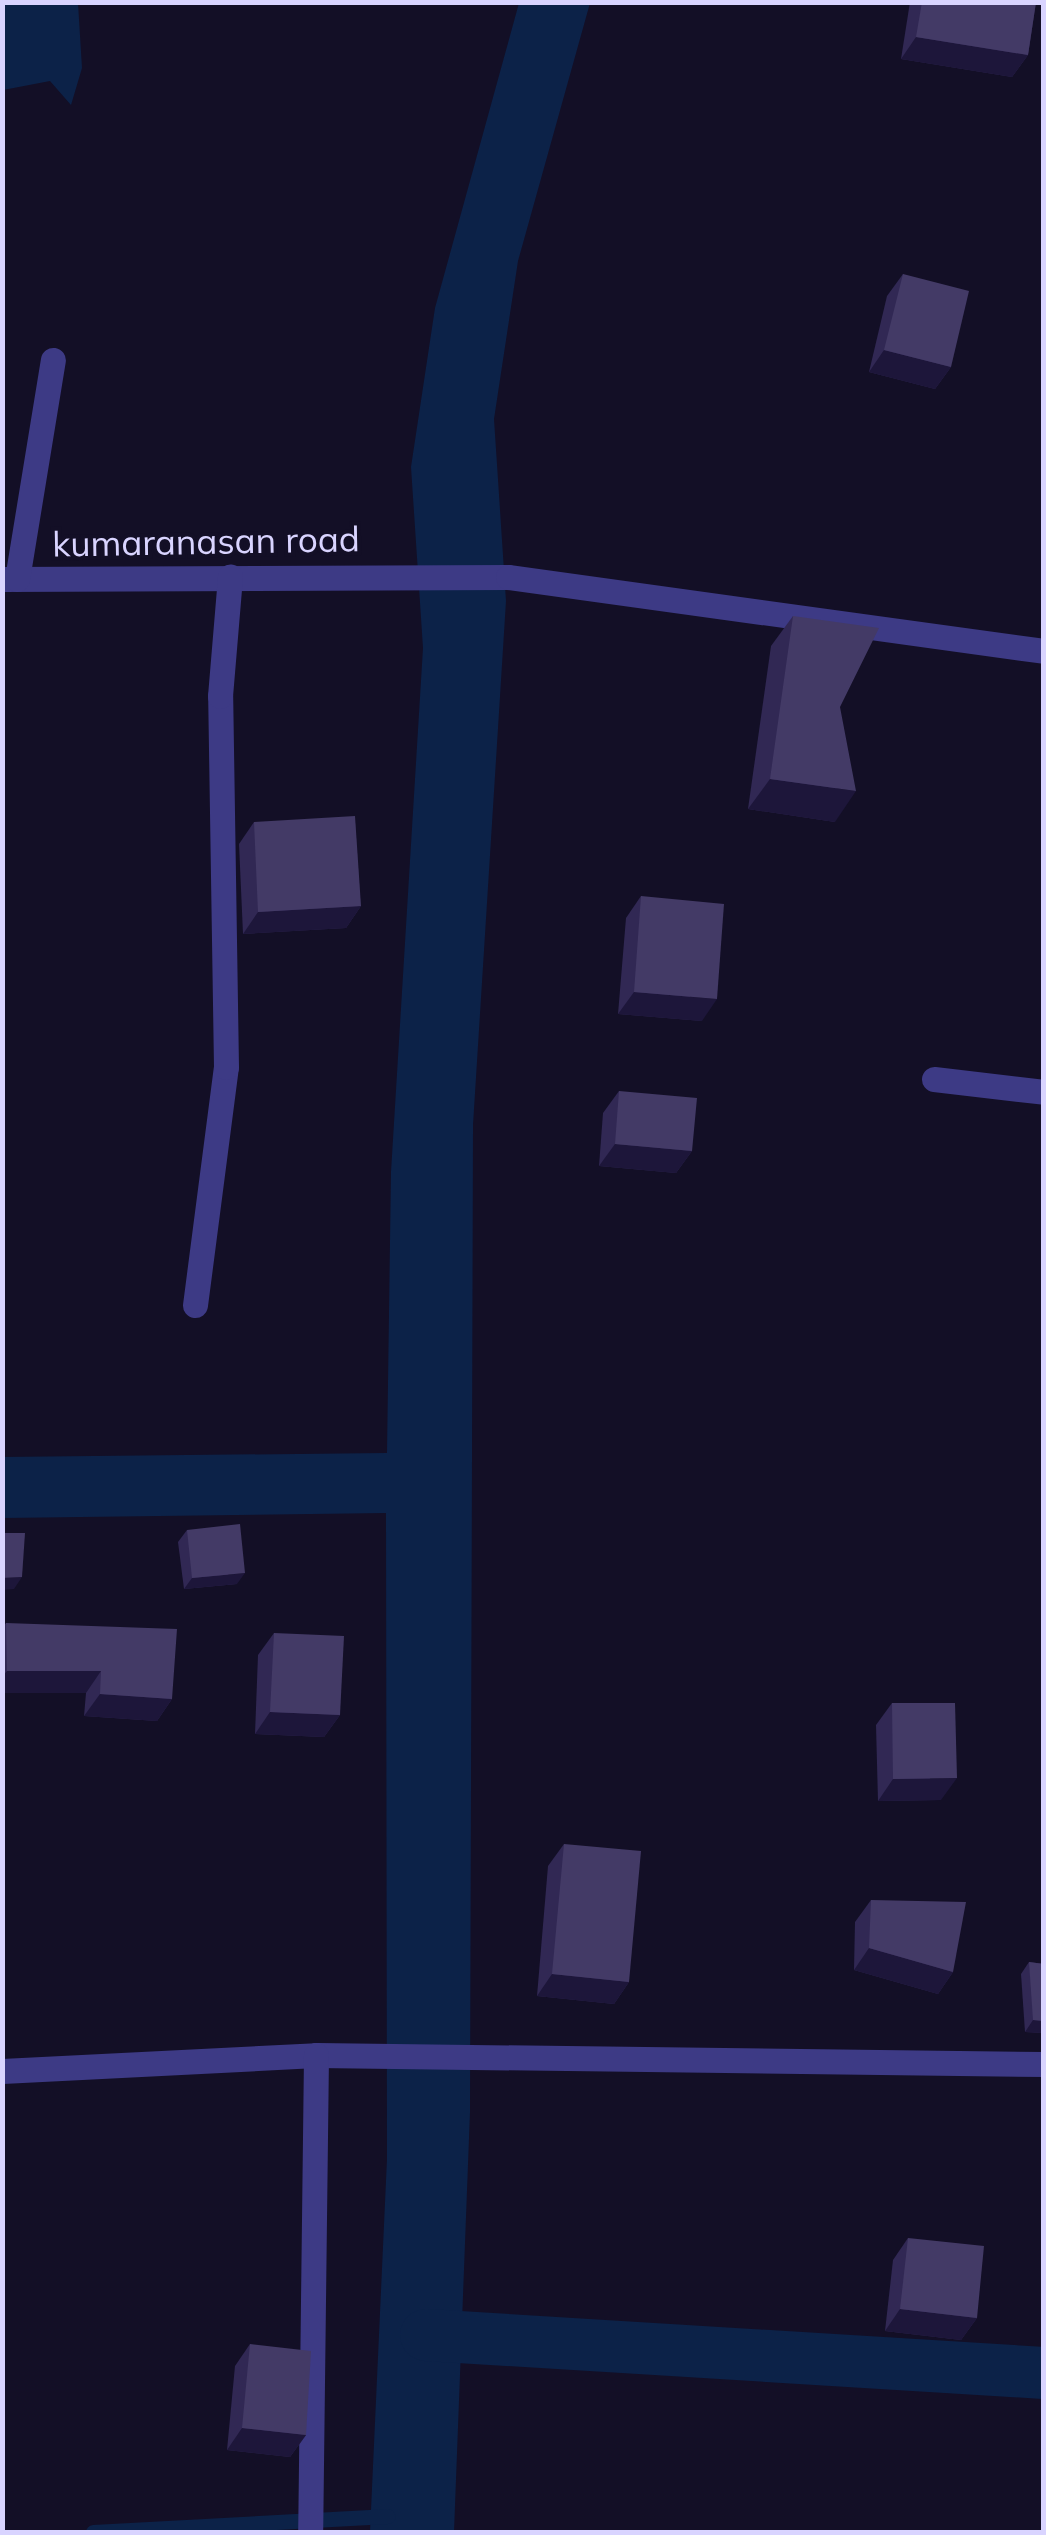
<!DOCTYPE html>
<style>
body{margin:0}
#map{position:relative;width:1046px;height:2535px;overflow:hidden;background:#130f26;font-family:Mulish,sans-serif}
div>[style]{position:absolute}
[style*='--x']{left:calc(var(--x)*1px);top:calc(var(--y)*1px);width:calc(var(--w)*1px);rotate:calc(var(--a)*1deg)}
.water>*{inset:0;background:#0c2248}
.stream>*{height:15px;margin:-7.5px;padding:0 7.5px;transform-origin:7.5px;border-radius:7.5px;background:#0c2248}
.canal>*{height:52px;margin:-26px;padding:0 26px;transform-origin:26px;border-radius:26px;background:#0c2248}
.street>*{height:25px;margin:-12.5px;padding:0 12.5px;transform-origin:12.5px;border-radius:12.5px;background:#3d3a85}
.wall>*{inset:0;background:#312854}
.shaded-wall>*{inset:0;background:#1d163a}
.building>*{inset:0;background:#433a66}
span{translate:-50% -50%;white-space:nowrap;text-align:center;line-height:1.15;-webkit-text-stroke:8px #130f26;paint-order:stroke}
.street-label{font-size:35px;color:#d9d4ff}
.frame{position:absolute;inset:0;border:5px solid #d9d4ff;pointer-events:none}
</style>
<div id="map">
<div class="water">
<i style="clip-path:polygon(3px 2px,78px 3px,82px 68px,71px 105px,50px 81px,3px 90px)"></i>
<i style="clip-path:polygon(519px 3px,590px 3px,518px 261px,494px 419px,506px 601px,473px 1125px,470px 2112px,454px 2532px,370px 2532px,387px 2159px,386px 1513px,3px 1518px,2px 1457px,387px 1453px,391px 1172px,423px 648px,411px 467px,435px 308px)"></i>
</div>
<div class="stream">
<i style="--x:93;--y:2532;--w:295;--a:-3.1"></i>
</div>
<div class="canal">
<i style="--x:426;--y:2335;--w:619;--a:3.52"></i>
</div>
<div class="street">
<i style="--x:2;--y:579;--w:506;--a:-0.23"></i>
<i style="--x:508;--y:577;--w:541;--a:7.86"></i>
<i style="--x:17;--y:579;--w:222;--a:-80.7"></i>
<i style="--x:934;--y:1079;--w:111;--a:6.7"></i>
<i style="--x:195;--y:1305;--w:240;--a:-82.6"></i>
<i style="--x:226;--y:1067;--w:371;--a:-90.9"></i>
<i style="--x:220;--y:696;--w:120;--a:-85.2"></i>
<i style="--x:316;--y:2055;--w:728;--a:0.71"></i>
<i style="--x:2;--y:2071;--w:314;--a:-2.9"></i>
<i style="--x:316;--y:2055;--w:477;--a:90.7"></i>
</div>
<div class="wall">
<i style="clip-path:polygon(910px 2px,1036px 2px,1028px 55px,1012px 77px,901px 59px)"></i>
<i style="clip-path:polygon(903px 274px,951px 367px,935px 389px,869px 372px,887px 296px)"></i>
<i style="clip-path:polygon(793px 616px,840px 707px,835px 822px,748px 809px,771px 646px)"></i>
<i style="clip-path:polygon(254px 822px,361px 906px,346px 928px,243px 934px,239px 844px)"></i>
<i style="clip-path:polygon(641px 896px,702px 1021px,618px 1014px,626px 918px)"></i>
<i style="clip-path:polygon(619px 1091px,692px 1151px,676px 1173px,599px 1166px,603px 1113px)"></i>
<i style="clip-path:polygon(187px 1530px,237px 1584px,184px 1589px,178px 1542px)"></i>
<i style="clip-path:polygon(6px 1623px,172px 1699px,157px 1721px,84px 1716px,86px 1693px,2px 1693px,2px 1628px)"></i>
<i style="clip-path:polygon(274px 1633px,340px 1715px,324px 1737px,255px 1734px,258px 1655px)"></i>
<i style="clip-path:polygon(892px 1703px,941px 1800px,878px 1801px,876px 1725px)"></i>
<i style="clip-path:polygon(564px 1844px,629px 1982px,614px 2004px,537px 1996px,548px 1866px)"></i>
<i style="clip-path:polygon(871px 1900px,953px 1972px,938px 1994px,854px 1970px,855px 1922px)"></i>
<i style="clip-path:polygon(1029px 1962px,1044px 1964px,1044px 2033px,1025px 2032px,1021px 1974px)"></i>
<i style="clip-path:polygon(908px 2238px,977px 2318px,961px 2340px,885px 2331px,893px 2260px)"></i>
<i style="clip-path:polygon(250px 2344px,306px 2435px,290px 2457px,227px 2450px,235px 2366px)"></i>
</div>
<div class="shaded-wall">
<i style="clip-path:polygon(916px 37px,1028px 55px,1012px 77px,901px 59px)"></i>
<i style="clip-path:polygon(884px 350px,951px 367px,935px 389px,869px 372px)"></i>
<i style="clip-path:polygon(770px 779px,856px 791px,835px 822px,748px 809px)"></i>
<i style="clip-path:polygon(361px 906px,346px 928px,243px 934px,258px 912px)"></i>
<i style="clip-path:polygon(634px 992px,717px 999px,702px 1021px,618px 1014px)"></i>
<i style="clip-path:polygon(615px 1144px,692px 1151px,676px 1173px,599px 1166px)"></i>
<i style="clip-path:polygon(245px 1573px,237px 1584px,184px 1589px,192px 1578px)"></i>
<i style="clip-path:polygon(22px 1577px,14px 1589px,2px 1590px,2px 1578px)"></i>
<i style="clip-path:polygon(7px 1671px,101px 1671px,86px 1693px,2px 1693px,2px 1677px)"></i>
<i style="clip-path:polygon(100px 1694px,172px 1699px,157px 1721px,84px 1716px)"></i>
<i style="clip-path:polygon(270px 1712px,340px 1715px,324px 1737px,255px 1734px)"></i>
<i style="clip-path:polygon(957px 1778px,941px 1800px,878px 1801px,893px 1779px)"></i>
<i style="clip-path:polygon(869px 1948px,953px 1972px,938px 1994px,854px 1970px)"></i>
<i style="clip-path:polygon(552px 1974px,629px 1982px,614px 2004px,537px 1996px)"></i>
<i style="clip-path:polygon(1033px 2020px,1044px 2021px,1044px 2033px,1025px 2032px)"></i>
<i style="clip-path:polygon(900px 2309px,977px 2318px,961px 2340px,885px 2331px)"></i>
<i style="clip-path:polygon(242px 2428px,306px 2435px,290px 2457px,227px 2450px)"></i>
</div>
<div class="building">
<i style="clip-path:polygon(922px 2px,1036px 2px,1028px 55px,916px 37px)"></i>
<i style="clip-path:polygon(903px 274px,969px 291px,951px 367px,884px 350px)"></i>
<i style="clip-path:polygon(793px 616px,879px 628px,840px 707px,856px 791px,770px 779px)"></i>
<i style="clip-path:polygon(355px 816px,361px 906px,258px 912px,254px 822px)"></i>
<i style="clip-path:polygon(641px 896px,724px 904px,717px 999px,634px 992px)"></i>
<i style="clip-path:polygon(619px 1091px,697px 1098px,692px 1151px,615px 1144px)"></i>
<i style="clip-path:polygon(240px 1524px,245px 1573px,192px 1578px,187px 1530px)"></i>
<i style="clip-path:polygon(2px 1533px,25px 1533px,22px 1577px,2px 1578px)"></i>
<i style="clip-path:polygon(6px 1623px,177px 1629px,172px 1699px,100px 1694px,101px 1671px,7px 1671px)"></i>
<i style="clip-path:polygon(274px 1633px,344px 1636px,340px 1715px,270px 1712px)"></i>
<i style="clip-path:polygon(892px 1703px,955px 1703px,957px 1778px,893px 1779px)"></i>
<i style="clip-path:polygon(564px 1844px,641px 1851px,629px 1982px,552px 1974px)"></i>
<i style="clip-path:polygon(871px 1900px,966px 1902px,953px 1972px,869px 1948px)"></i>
<i style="clip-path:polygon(1029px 1962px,1044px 1964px,1044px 2021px,1033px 2020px)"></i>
<i style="clip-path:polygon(908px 2238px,984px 2246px,977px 2318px,900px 2309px)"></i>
<i style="clip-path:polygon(250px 2344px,311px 2351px,306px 2435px,242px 2428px)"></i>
</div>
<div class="street-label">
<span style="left:206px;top:541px;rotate:-1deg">kumaranasan road</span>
</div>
<div class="frame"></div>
</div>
